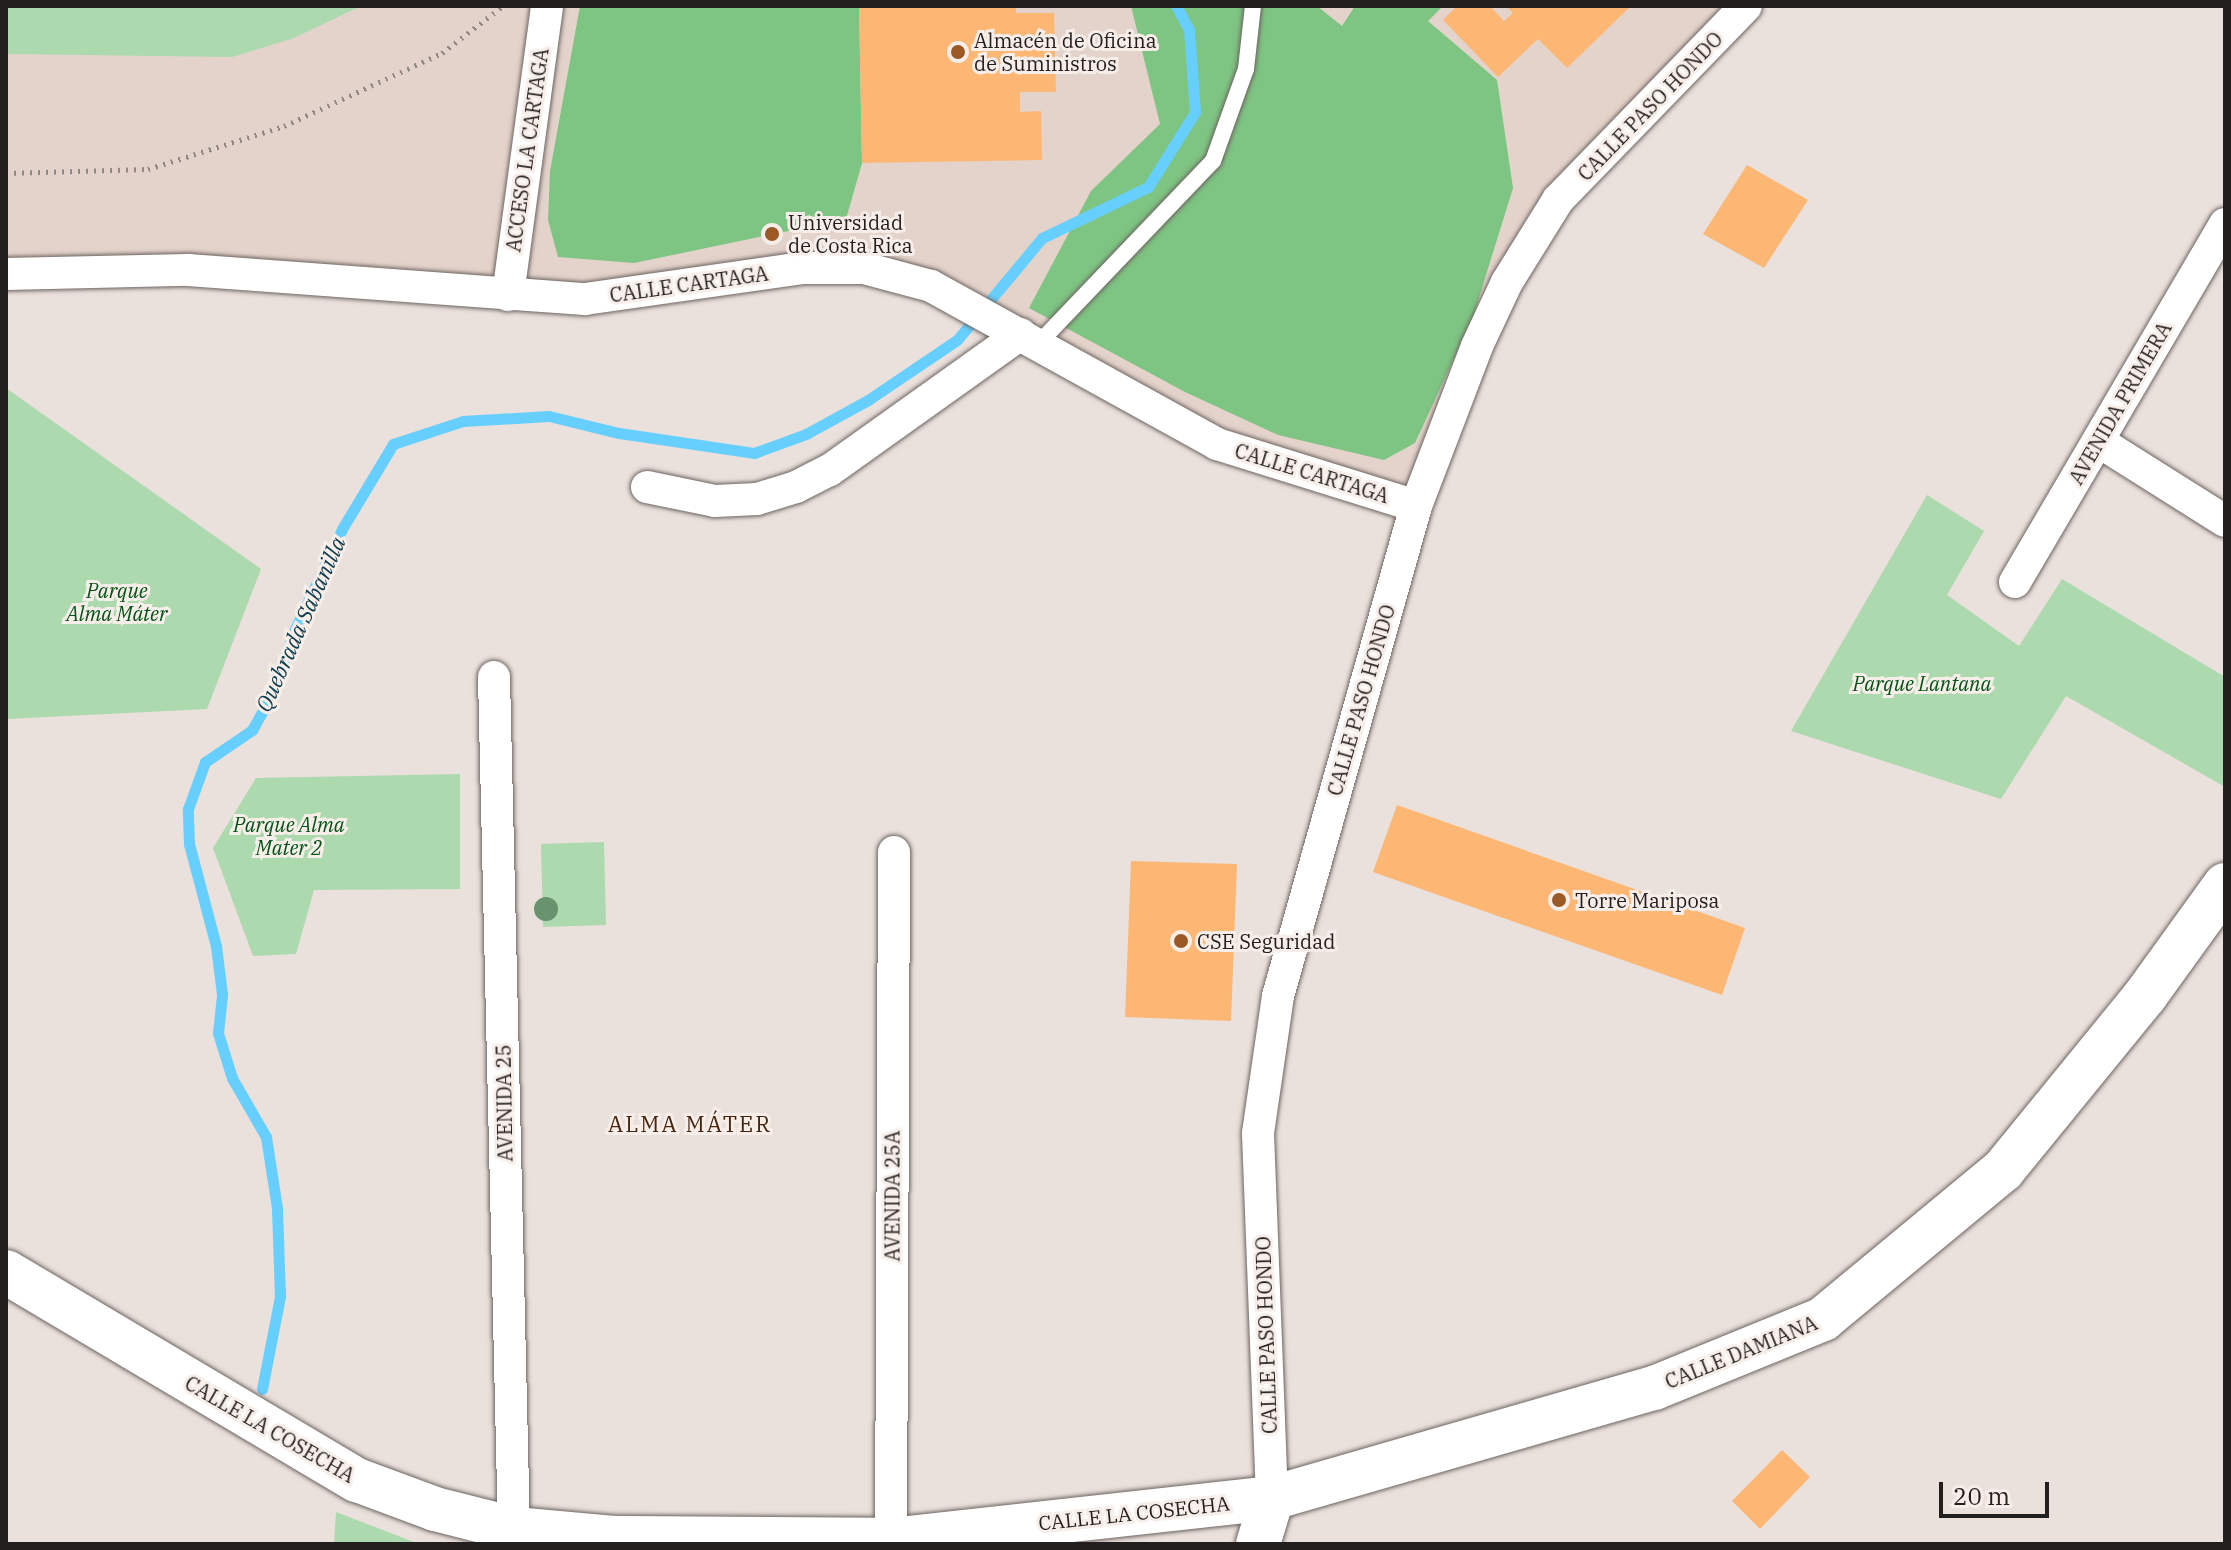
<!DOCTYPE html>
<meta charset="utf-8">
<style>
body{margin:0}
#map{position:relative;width:2231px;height:1550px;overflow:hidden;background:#eae0dc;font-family:"IBM Plex Serif",serif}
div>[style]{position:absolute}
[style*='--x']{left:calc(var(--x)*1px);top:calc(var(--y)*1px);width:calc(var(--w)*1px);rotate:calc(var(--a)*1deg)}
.built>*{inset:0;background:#e4d3cb}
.green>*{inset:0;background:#add9ae}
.forest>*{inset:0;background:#7ec483}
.stream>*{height:11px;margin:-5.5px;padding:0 5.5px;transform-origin:5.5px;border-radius:5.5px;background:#67cffd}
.building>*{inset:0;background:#fdb775}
.path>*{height:5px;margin-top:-2.5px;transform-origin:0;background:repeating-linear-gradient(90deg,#8f8885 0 2px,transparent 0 8px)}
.roads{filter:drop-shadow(0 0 2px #6d6561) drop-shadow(0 0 2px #6d6561)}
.lane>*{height:16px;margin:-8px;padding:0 8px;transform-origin:8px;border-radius:8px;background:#fff}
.street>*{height:32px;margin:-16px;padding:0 16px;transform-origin:16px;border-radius:16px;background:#fff}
.secondary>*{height:44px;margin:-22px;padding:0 22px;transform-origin:22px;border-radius:22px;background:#fff}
.trees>*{width:24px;height:24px;margin:-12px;border-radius:50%;background:#69926f}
.dots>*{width:22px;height:22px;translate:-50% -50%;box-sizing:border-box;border:4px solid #f7eee9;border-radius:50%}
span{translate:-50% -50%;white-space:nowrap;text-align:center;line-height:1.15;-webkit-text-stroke:6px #f7eee9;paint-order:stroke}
.poi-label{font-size:20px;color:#221f1e}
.left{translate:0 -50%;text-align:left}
.street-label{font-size:20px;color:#221f1e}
.park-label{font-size:20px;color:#005215;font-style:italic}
.water-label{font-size:22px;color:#0d3c4f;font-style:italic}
.neighbourhood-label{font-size:22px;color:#46260e;letter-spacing:2px}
.frame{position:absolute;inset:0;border:8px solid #221f1e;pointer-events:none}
.scale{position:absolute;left:1939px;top:1482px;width:110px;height:36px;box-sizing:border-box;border:4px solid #221f1e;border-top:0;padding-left:10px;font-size:24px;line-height:28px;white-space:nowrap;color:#221f1e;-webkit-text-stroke:6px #f7eee9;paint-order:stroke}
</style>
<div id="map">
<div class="built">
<i style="clip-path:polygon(6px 6px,1746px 6px,1558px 200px,1416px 506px,1217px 444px,864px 268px,666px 288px,6px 274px)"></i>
</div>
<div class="green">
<i style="clip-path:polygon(6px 6px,361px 6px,294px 38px,232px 57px,6px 54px)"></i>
<i style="clip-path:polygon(6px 388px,261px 569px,207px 709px,6px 719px)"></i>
<i style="clip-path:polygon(1927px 495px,1984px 531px,1947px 595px,2019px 646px,2062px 579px,2225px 677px,2225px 787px,2066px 696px,2001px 799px,1791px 731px)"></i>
<i style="clip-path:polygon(460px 774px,460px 889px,314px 890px,296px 954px,253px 956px,213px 848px,256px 778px)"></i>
<i style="clip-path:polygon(604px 842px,606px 925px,543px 927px,541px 844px)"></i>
<i style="clip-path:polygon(336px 1512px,419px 1544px,334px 1544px)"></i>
</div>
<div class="forest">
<i style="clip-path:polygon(580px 6px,859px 6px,862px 163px,846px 219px,634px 263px,558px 257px,548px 220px,550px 171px)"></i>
<i style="clip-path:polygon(1131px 6px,1317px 6px,1342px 26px,1355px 6px,1443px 6px,1428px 21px,1497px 80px,1513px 188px,1473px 317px,1415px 443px,1384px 460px,1278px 435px,1185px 392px,1029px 308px,1091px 191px,1160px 124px)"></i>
</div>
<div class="stream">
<i style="--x:262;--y:1389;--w:95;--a:-79"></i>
<i style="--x:280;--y:1296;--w:88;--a:-92"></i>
<i style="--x:277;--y:1208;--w:72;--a:-98.8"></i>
<i style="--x:266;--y:1137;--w:68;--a:-120"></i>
<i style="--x:232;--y:1078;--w:47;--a:-107.3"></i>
<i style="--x:218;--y:1033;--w:39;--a:-84"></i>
<i style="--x:222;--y:994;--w:48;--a:-97.1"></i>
<i style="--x:216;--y:946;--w:106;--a:-104.8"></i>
<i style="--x:189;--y:844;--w:35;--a:-92"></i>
<i style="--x:188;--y:809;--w:50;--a:-70.1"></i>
<i style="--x:205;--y:762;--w:57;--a:-34.2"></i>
<i style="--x:252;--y:730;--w:41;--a:-60.9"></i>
<i style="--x:272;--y:694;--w:69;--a:-70.5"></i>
<i style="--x:295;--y:629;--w:110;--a:-64.8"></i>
<i style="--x:342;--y:529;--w:99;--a:-59"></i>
<i style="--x:393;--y:444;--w:74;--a:-18.2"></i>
<i style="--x:463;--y:421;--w:86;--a:-3.3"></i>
<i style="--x:549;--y:416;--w:72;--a:13.7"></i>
<i style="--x:619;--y:433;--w:136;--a:8.4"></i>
<i style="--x:754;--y:453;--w:55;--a:-20.1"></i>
<i style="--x:806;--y:434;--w:71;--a:-28.7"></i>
<i style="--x:868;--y:400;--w:107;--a:-34"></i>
<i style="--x:957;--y:340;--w:133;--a:-50.2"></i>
<i style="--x:1042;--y:238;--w:118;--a:-25.7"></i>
<i style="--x:1148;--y:187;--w:89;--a:-57.9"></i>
<i style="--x:1195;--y:112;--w:82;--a:-94.2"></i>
<i style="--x:1189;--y:30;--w:27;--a:-118"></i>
</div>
<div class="building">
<i style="clip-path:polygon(859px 6px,1016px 6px,1016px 13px,1054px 13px,1056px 92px,1020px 92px,1020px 112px,1041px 111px,1042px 160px,862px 163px)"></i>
<i style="clip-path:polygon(1457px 6px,1490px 6px,1504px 21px,1513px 13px,1506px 6px,1631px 6px,1567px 68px,1538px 39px,1498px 77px,1443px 20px)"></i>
<i style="clip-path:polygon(1747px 165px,1808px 200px,1764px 268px,1703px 234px)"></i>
<i style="clip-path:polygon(1397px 805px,1745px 928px,1722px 995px,1373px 872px)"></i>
<i style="clip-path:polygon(1131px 861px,1237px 864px,1231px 1021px,1125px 1017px)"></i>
<i style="clip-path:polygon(1782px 1450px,1810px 1477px,1760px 1529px,1732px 1501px)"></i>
</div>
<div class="path">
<i style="--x:6;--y:173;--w:142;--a:-1.6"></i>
<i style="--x:148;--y:169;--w:143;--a:-17.5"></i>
<i style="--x:284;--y:126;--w:174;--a:-24.8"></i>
<i style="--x:442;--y:53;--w:77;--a:-37.6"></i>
</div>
<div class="roads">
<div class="lane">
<i style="--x:1038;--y:344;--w:253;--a:-46.3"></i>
<i style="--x:1213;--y:161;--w:98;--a:-70.3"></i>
<i style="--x:1246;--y:69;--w:63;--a:-83.7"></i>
</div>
<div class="street">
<i style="--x:6;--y:274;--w:182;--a:-1.3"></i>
<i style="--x:188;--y:270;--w:398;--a:4.2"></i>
<i style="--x:585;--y:299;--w:219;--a:-8.1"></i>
<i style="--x:802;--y:268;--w:62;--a:0"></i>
<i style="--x:864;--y:268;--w:69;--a:15"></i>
<i style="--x:931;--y:286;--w:327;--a:28.9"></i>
<i style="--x:1217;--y:444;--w:208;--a:17.3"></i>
<i style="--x:508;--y:295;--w:292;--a:-82.3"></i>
<i style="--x:2098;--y:441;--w:150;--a:32.2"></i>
<i style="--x:647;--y:487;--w:69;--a:11.6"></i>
<i style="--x:715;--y:501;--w:42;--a:-2.7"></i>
<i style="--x:757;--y:499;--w:41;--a:-17.1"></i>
<i style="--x:796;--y:487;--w:38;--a:-27"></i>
<i style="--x:830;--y:470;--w:234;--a:-35.5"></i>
<i style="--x:2015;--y:582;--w:415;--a:-59.6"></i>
<i style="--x:494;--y:677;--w:852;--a:88.66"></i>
<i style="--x:1272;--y:1498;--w:365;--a:-92.2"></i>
<i style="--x:1258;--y:1133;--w:138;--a:-81.7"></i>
<i style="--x:1278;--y:996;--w:509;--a:-74.27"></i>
<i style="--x:1416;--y:506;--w:171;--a:-69.1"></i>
<i style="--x:1477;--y:346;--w:71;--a:-64.9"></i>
<i style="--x:1507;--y:282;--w:97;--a:-58.1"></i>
<i style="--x:1558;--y:200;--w:270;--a:-45.9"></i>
<i style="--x:891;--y:1540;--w:688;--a:-89.75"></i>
</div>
<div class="secondary">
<i style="--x:6;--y:1272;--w:408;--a:30.7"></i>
<i style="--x:357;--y:1480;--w:83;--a:20.4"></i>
<i style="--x:435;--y:1509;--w:81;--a:14.2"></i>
<i style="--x:514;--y:1529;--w:100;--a:5.1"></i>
<i style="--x:614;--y:1538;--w:277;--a:0.4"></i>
<i style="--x:891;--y:1540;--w:383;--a:-6.3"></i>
<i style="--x:1272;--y:1498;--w:398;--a:-16.1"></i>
<i style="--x:1654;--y:1388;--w:183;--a:-22.2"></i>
<i style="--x:1823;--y:1319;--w:234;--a:-39.6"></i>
<i style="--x:2003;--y:1170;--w:225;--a:-50.8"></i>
<i style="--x:2145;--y:996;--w:137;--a:-54.2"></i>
<i style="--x:1258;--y:1544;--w:48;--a:-73.1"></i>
</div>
</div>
<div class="trees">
<i style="left:546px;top:909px"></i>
</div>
<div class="dots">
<i style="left:958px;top:52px;background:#9a5925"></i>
<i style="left:772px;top:234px;background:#9a5925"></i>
<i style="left:1559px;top:900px;background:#9a5925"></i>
<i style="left:1181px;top:941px;background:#9a5925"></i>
</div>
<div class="poi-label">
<span class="left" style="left:974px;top:52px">Almacén de Oficina<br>de Suministros</span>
<span class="left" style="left:788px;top:234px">Universidad<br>de Costa Rica</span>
<span class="left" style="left:1575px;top:900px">Torre Mariposa</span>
<span class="left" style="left:1197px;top:941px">CSE Seguridad</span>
</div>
<div class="street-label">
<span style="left:1650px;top:106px;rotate:-46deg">CALLE PASO HONDO</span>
<span style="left:527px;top:150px;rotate:-82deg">ACCESO LA CARTAGA</span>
<span style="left:689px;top:284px;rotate:-8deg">CALLE CARTAGA</span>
<span style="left:2120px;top:403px;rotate:-60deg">AVENIDA PRIMERA</span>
<span style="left:1312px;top:473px;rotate:17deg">CALLE CARTAGA</span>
<span style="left:1361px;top:700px;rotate:-74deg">CALLE PASO HONDO</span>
<span style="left:504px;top:1103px;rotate:-91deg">AVENIDA 25</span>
<span style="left:892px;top:1196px;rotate:-90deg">AVENIDA 25A</span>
<span style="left:1266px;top:1335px;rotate:-92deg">CALLE PASO HONDO</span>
<span style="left:1741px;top:1352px;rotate:-22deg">CALLE DAMIANA</span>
<span style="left:270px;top:1429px;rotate:30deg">CALLE LA COSECHA</span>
<span style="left:1134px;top:1513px;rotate:-6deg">CALLE LA COSECHA</span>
</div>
<div class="park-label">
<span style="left:117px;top:602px">Parque<br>Alma Máter</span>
<span style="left:1922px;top:683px">Parque Lantana</span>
<span style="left:289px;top:836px">Parque Alma<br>Mater 2</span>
</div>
<div class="water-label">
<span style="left:300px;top:624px;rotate:-66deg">Quebrada Sabanilla</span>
</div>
<div class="neighbourhood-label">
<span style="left:690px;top:1124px">ALMA MÁTER</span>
</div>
<div class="frame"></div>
<div class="scale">20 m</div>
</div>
